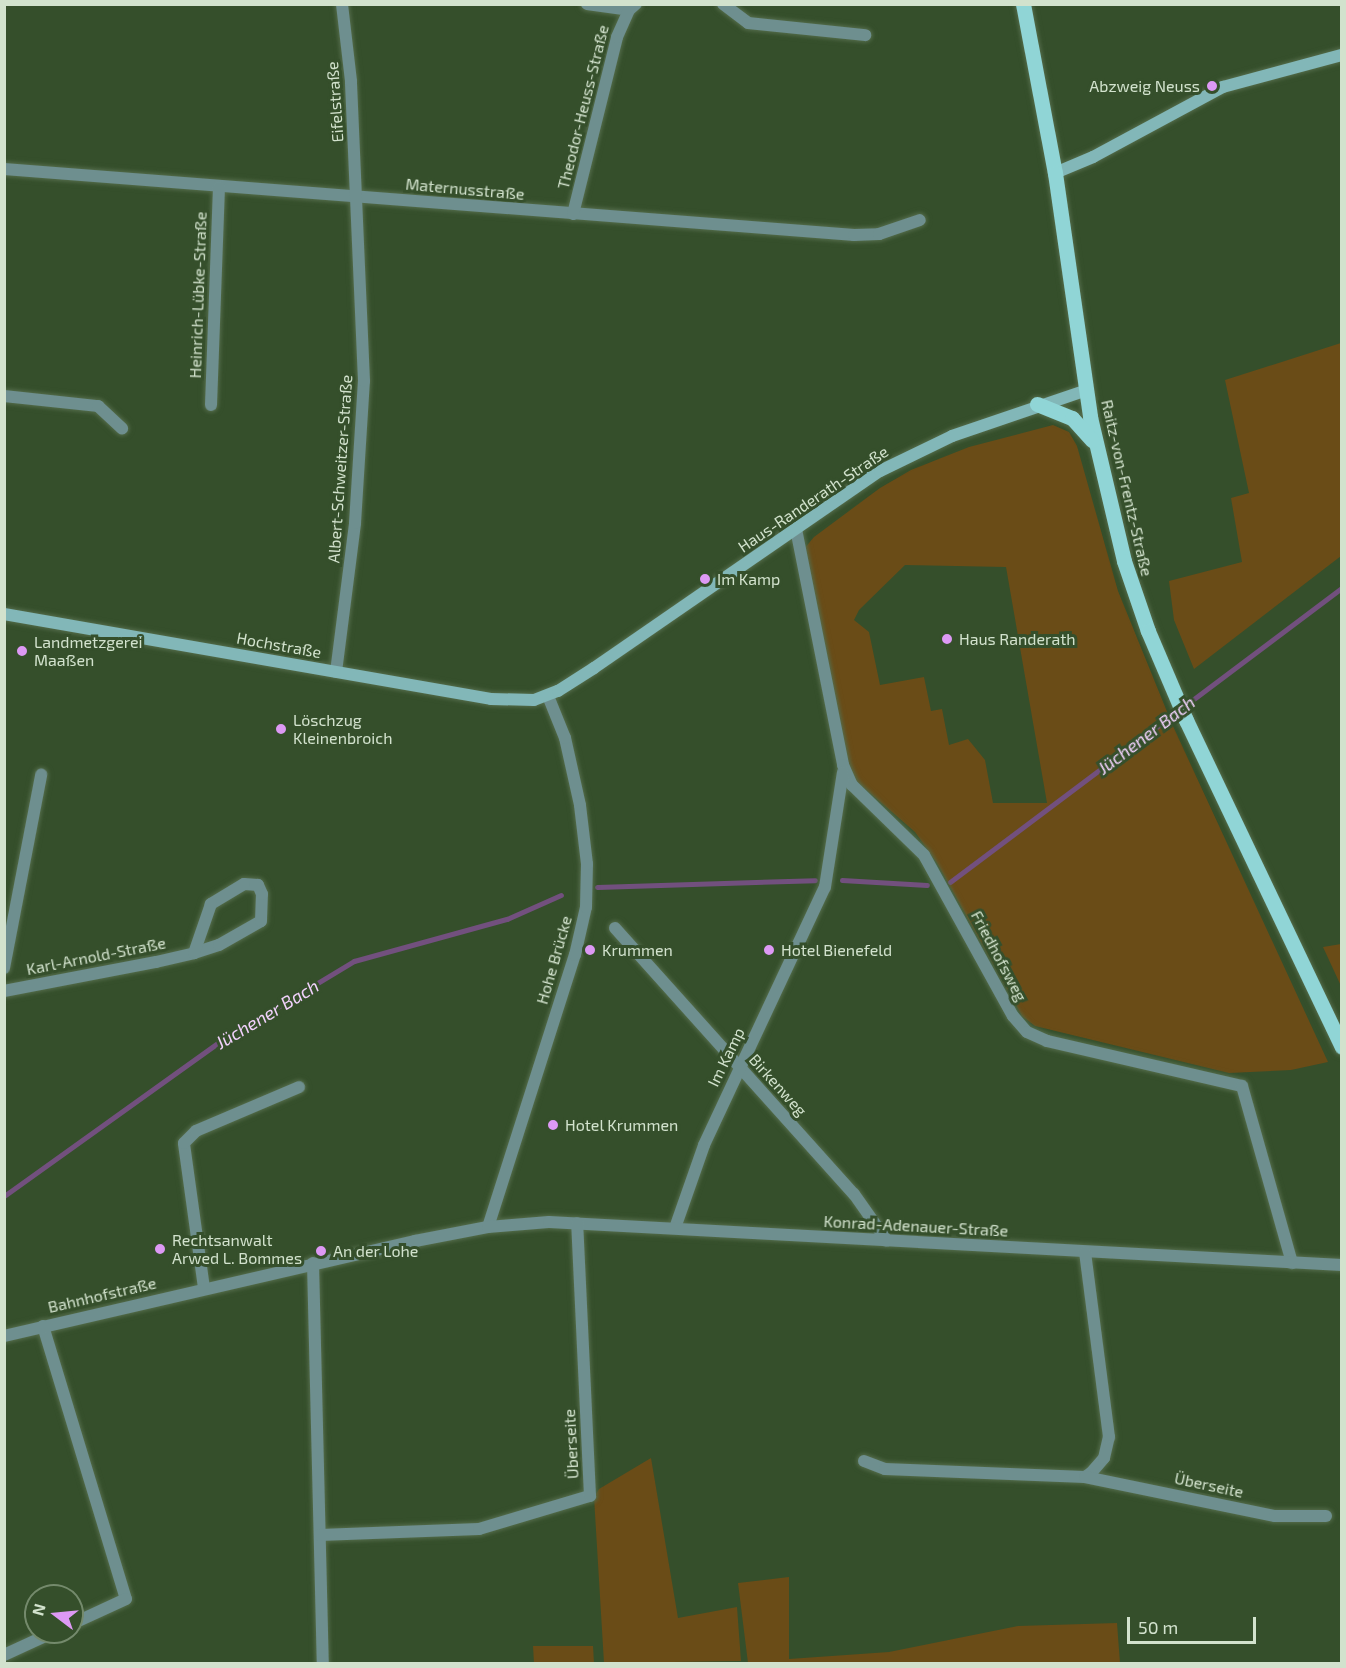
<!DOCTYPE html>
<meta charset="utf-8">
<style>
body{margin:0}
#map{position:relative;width:1346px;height:1668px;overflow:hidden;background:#354f2b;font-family:"Exo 2",sans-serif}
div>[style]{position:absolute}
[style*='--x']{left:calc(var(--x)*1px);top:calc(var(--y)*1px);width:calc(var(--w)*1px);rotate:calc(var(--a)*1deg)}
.green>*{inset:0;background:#6a4c17}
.stream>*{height:5px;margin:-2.5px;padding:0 2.5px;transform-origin:2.5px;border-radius:2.5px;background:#72507e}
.roads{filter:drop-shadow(0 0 2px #546c4b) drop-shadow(0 0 2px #546c4b)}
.street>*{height:12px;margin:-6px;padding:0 6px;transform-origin:6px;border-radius:6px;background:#6e8f8f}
.secondary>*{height:12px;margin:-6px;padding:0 6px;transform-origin:6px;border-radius:6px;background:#82b7b8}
.primary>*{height:15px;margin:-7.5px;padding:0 7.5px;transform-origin:7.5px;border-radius:7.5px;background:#90d5d6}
.dots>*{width:16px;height:16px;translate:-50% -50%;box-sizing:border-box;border:3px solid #354f2b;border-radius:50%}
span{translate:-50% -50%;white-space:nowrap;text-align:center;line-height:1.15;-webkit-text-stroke:6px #354f2b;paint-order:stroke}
.poi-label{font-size:16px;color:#d2e2cd}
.right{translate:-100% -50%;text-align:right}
.left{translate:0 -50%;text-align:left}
.street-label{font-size:16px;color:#d2e2cd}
.water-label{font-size:18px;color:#f2d2fd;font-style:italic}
.frame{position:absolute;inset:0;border:6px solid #d2e2cd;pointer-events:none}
.north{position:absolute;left:24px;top:1584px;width:60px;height:60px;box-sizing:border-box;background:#354f2b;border:2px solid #748a6c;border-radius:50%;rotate:286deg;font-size:16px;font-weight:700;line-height:24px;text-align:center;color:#d2e2cd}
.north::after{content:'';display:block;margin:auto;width:21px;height:27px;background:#dd99f4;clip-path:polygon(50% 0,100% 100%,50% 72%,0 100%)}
.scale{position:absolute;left:1127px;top:1617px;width:129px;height:27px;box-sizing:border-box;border:3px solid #d2e2cd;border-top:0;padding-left:8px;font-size:18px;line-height:21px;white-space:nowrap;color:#d2e2cd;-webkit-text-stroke:4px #354f2b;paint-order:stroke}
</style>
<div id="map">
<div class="green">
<i style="clip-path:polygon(1341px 343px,1341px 556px,1194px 669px,1174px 620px,1169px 581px,1242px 562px,1231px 498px,1249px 493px,1225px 380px)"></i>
<i style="clip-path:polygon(evenodd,1053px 425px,1069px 432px,1077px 446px,1118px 591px,1172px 724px,1328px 1062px,1291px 1070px,1229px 1073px,1035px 1026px,1022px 1016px,937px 863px,915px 832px,855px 780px,846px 758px,804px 549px,814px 537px,880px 488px,911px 470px,969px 447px,1053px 425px,905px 565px,1006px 567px,1047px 803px,993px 803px,985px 760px,968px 739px,949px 745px,942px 709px,931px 711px,924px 677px,880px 685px,869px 632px,854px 620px,859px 610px,905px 565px)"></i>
<i style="clip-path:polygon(1341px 944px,1342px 944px,1341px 986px,1323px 947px)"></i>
<i style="clip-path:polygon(651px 1458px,678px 1618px,737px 1607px,741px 1661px,604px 1663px,594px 1497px,599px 1489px)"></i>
<i style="clip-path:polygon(789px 1577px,789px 1659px,889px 1652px,1018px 1626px,1117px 1623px,1120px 1663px,748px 1663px,738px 1583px)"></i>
<i style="clip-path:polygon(533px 1646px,593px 1646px,594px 1663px,534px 1663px)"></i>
</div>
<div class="stream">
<i style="--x:842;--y:880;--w:85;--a:3.4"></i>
<i style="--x:950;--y:882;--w:490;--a:-36.9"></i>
<i style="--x:597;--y:887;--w:218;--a:-1.8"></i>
<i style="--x:4;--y:1196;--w:263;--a:-35.6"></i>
<i style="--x:218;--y:1043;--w:159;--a:-31.1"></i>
<i style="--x:354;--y:961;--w:159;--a:-15.4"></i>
<i style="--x:507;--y:919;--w:59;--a:-24"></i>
</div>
<div class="roads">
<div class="street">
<i style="--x:587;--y:4;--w:42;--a:8.1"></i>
<i style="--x:629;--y:10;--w:9;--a:-41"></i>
<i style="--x:723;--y:4;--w:31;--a:37"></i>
<i style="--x:748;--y:23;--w:118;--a:5.9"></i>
<i style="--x:4;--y:169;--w:853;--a:4.44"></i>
<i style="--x:854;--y:235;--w:25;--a:-2"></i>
<i style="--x:879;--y:234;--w:43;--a:-18.9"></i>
<i style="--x:573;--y:214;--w:182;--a:-76"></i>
<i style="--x:617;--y:37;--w:30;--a:-66"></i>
<i style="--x:4;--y:396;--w:95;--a:6.1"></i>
<i style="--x:98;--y:406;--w:33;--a:43"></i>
<i style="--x:211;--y:405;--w:218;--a:-87.9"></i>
<i style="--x:796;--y:529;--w:241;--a:78.7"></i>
<i style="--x:843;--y:765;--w:22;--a:66"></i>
<i style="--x:852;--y:785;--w:100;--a:44.2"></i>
<i style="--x:924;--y:855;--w:184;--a:61.1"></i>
<i style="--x:1013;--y:1016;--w:21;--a:49"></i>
<i style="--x:1027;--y:1032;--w:22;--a:24"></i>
<i style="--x:1047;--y:1041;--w:200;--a:13"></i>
<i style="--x:1242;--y:1086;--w:184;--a:74.2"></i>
<i style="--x:336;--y:672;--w:150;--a:-82.7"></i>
<i style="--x:355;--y:523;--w:142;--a:-86.4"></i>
<i style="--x:364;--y:381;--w:300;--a:-92.5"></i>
<i style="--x:351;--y:81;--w:78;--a:-96.7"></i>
<i style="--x:615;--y:928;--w:358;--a:48.1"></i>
<i style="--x:854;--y:1194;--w:57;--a:54.9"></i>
<i style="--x:4;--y:968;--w:197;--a:-79.1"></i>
<i style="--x:4;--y:991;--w:155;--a:-10.8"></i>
<i style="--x:156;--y:962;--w:39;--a:-13"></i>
<i style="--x:194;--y:953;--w:26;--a:-18"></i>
<i style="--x:219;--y:945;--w:48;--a:-29.7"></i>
<i style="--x:261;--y:921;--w:27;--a:-88"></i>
<i style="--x:262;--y:894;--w:10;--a:-114"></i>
<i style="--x:258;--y:885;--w:14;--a:-176"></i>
<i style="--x:244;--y:884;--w:39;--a:149"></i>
<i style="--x:211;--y:904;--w:52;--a:109.1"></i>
<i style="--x:488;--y:1227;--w:286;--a:-72.3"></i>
<i style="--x:575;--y:955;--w:49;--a:-77.1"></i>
<i style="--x:586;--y:907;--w:43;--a:-88.7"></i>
<i style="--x:587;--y:864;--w:59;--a:-96.8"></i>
<i style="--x:580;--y:805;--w:69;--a:-102.6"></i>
<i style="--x:565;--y:738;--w:45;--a:-112"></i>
<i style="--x:675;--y:1228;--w:88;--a:-70.7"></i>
<i style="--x:704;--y:1145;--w:285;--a:-64.9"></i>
<i style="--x:825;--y:887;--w:116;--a:-81.1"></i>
<i style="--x:313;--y:1263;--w:401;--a:88.6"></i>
<i style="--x:204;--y:1288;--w:146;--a:-97.9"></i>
<i style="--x:184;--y:1143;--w:17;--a:-45"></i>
<i style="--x:196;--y:1131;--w:112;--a:-23.1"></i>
<i style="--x:43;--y:1326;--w:285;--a:73.1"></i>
<i style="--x:126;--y:1599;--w:60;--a:155.2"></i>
<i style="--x:4;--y:1336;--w:422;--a:-13"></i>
<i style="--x:415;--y:1241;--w:74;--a:-10.9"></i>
<i style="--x:488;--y:1227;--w:61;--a:-4.7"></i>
<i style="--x:549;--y:1222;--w:794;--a:3.1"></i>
<i style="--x:864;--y:1461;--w:22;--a:21"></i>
<i style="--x:885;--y:1469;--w:200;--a:2.3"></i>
<i style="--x:1085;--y:1477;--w:7;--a:-34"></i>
<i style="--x:1091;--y:1473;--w:20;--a:-49"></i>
<i style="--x:1104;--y:1458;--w:22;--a:-77"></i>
<i style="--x:1109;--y:1437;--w:186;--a:-97.4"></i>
<i style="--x:1085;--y:1477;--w:194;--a:11.6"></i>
<i style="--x:1275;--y:1516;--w:51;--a:0"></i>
<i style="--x:320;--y:1535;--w:159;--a:-2.2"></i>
<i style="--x:479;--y:1529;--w:116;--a:-16.6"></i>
<i style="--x:590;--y:1496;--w:273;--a:-92.7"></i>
<i style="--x:4;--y:1655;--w:55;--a:-24.7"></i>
</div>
<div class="secondary">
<i style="--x:1055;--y:173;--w:41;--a:-22.8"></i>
<i style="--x:1093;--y:157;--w:148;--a:-28.3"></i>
<i style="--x:1223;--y:87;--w:123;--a:-15.1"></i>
<i style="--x:4;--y:614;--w:494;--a:9.9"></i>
<i style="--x:491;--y:699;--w:43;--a:1.3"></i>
<i style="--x:534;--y:700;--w:26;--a:-21"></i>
<i style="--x:558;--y:691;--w:43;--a:-32.6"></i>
<i style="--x:594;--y:668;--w:347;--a:-34.6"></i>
<i style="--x:880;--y:471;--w:80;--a:-25.9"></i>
<i style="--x:952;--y:436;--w:143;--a:-18.8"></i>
</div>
<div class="primary">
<i style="--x:1023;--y:4;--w:172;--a:79.3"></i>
<i style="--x:1055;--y:173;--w:246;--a:81.8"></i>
<i style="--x:1090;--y:417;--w:148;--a:76.7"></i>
<i style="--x:1124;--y:561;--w:74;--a:71.1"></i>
<i style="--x:1148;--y:631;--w:97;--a:66.9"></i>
<i style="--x:1186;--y:720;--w:362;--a:64.5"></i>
<i style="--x:1037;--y:404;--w:38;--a:22"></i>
<i style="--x:1072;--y:418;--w:30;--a:48"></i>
</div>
</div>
<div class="dots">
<i style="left:1212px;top:86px;background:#dd99f4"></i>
<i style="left:705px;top:579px;background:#dd99f4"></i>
<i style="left:947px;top:639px;background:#dd99f4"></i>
<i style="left:22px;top:651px;background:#dd99f4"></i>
<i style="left:281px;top:729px;background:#dd99f4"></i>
<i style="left:590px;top:950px;background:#dd99f4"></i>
<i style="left:769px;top:950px;background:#dd99f4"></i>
<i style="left:553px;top:1125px;background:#dd99f4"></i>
<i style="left:160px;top:1249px;background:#dd99f4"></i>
<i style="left:321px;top:1251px;background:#dd99f4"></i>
</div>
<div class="poi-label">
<span class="right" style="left:1200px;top:86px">Abzweig Neuss</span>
<span class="left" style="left:717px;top:579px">Im Kamp</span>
<span class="left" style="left:959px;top:639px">Haus Randerath</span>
<span class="left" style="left:34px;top:651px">Landmetzgerei<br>Maaßen</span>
<span class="left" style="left:293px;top:729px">Löschzug<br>Kleinenbroich</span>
<span class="left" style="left:602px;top:950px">Krummen</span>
<span class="left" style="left:781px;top:950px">Hotel Bienefeld</span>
<span class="left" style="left:565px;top:1125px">Hotel Krummen</span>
<span class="left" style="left:172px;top:1249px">Rechtsanwalt<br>Arwed L. Bommes</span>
<span class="left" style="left:333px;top:1251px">An der Lohe</span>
</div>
<div class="street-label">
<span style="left:335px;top:102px;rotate:-94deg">Eifelstraße</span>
<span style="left:583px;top:107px;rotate:-76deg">Theodor-Heuss-Straße</span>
<span style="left:465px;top:189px;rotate:5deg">Maternusstraße</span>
<span style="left:198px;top:295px;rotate:-88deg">Heinrich-Lübke-Straße</span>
<span style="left:340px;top:469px;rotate:-86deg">Albert-Schweitzer-Straße</span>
<span style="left:1127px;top:488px;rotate:77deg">Raitz-von-Frentz-Straße</span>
<span style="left:813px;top:499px;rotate:-34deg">Haus-Randerath-Straße</span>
<span style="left:279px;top:645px;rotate:10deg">Hochstraße</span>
<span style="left:96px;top:956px;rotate:-11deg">Karl-Arnold-Straße</span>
<span style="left:999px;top:956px;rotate:62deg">Friedhofsweg</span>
<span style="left:554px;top:960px;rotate:-74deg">Hohe Brücke</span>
<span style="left:726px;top:1057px;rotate:-64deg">Im Kamp</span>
<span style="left:778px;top:1085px;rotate:48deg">Birkenweg</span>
<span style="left:916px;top:1226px;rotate:3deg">Konrad-Adenauer-Straße</span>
<span style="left:102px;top:1295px;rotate:-13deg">Bahnhofstraße</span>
<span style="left:571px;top:1444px;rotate:-93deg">Überseite</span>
<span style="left:1209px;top:1485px;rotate:12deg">Überseite</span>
</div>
<div class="water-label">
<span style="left:1146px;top:735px;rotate:-37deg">Jüchener Bach</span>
<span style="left:267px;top:1014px;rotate:-31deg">Jüchener Bach</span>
</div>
<div class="frame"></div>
<div class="north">N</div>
<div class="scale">50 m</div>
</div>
